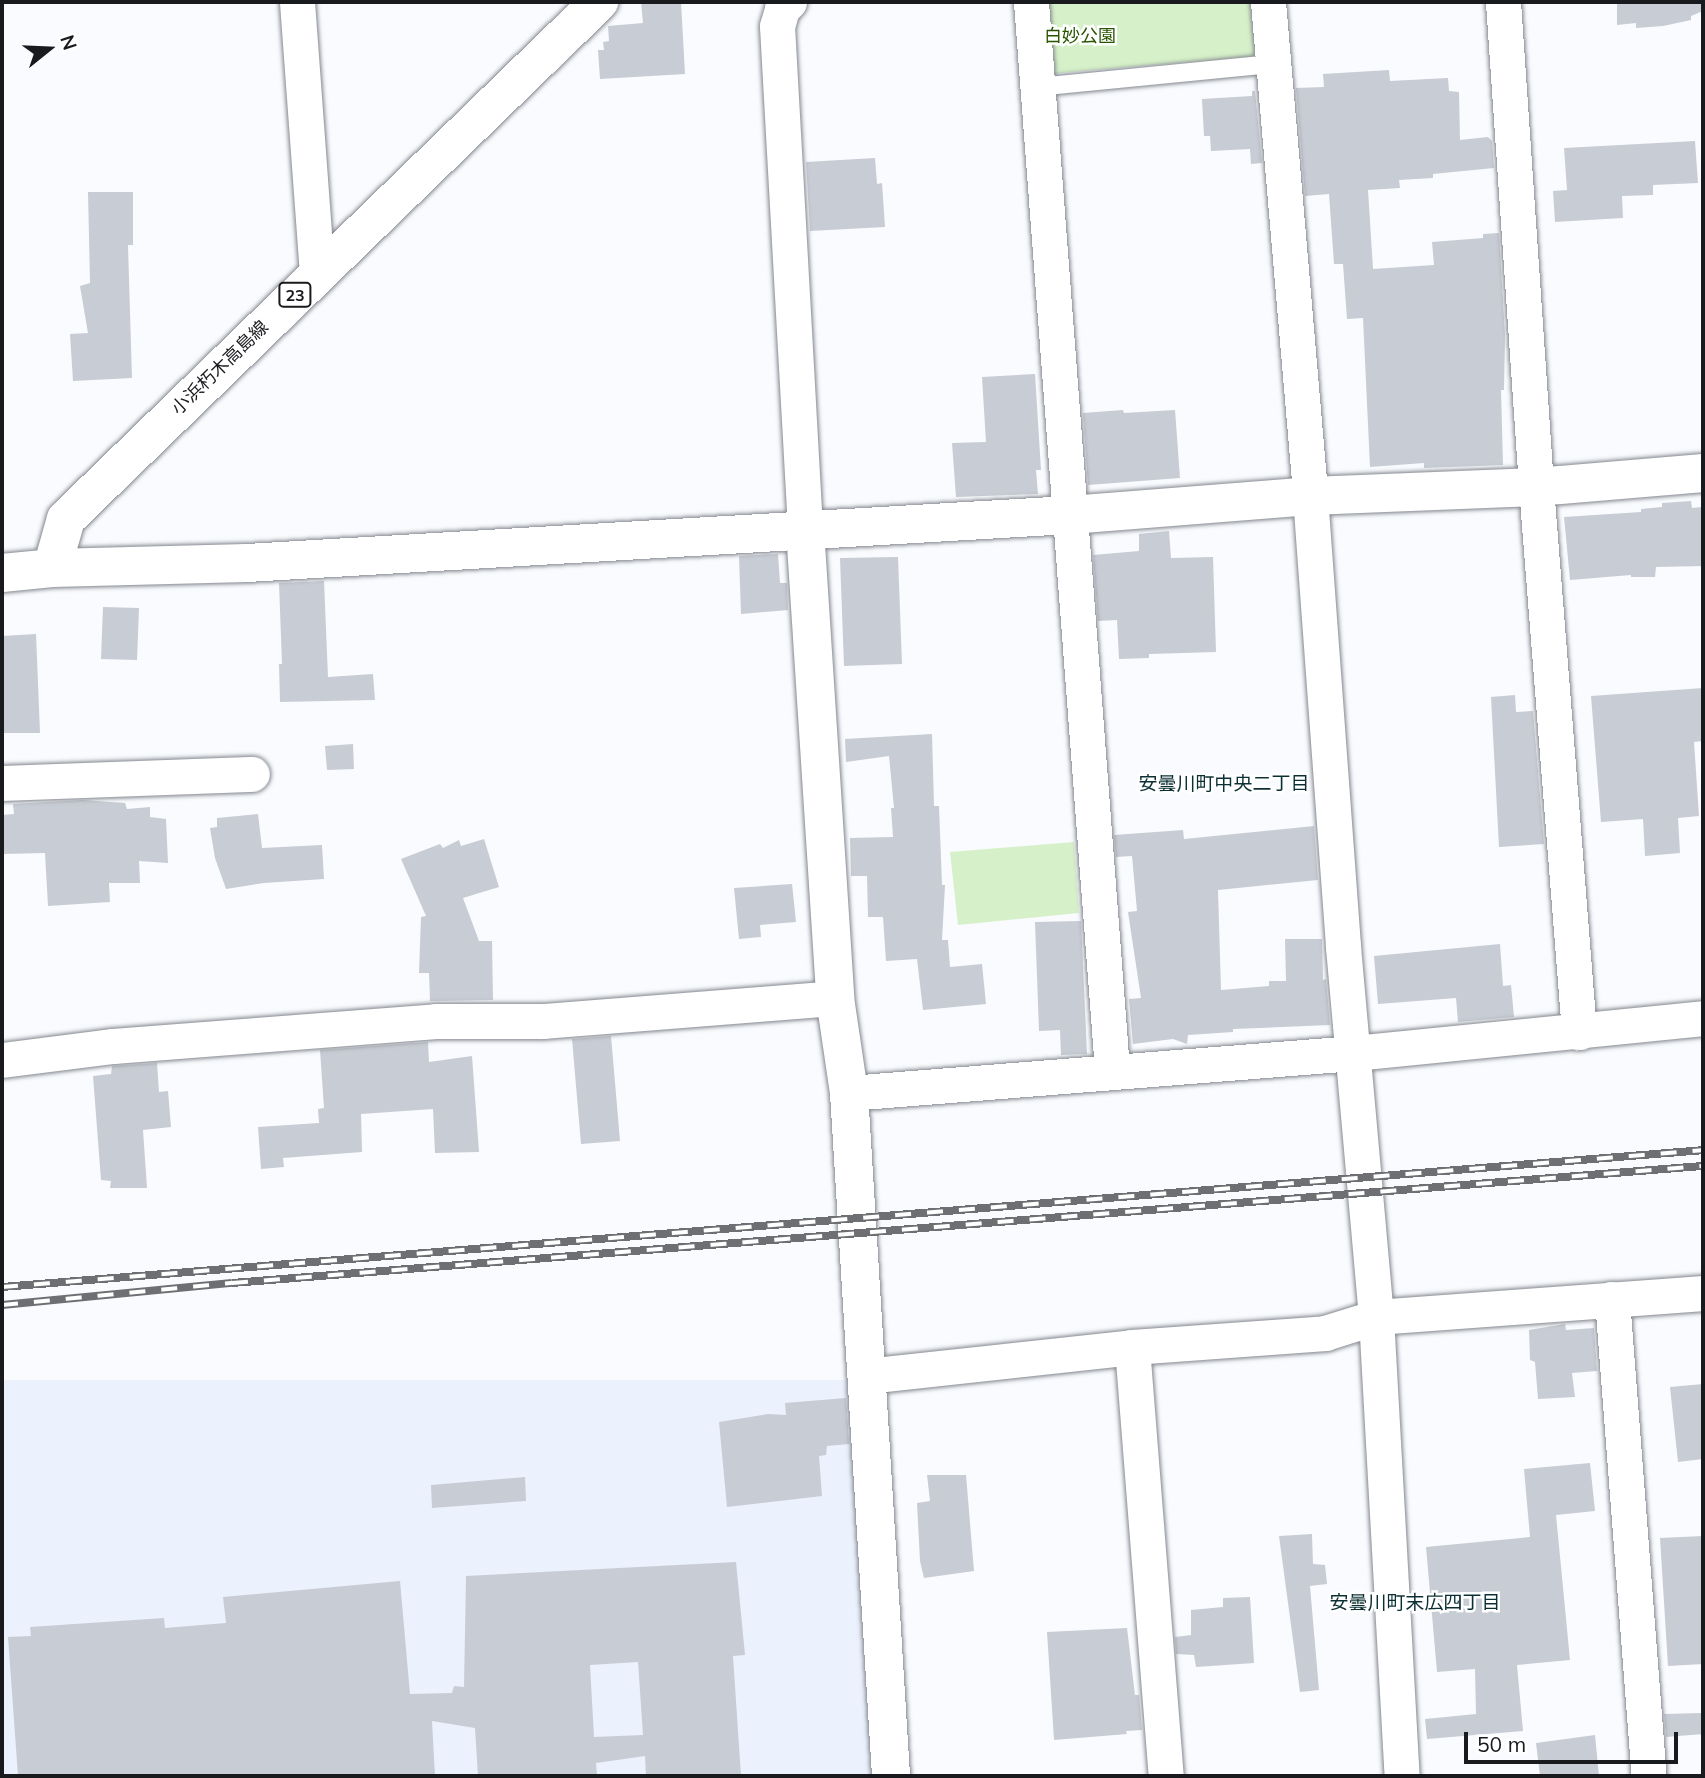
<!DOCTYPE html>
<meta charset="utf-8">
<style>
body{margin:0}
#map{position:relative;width:1705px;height:1778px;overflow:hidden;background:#f9fbfe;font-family:Mulish,"Noto Sans JP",sans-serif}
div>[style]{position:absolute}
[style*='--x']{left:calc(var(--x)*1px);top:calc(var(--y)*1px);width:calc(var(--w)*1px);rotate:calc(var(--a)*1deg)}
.built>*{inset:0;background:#ebf1fd}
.green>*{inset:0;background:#d6f1c9}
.building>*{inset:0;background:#c8ccd4}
.roads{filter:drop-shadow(0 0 2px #84888f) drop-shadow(0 0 2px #84888f)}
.service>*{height:18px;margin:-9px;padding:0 9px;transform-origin:9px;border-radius:9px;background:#fff}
.minor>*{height:35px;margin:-17.5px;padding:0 17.5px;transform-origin:17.5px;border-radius:17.5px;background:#fff}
.tertiary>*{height:38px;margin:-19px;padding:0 19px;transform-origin:19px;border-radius:19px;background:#fff}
.primary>*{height:38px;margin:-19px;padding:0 19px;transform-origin:19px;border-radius:19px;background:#fff}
.rail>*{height:8px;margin-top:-4px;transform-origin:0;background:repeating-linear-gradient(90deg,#fff 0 16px,#6e6f72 0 32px);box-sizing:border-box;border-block:2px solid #6e6f72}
span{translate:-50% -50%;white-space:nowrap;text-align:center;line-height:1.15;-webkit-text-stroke:5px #fff;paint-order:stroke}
.shield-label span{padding:2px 5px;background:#fff;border:2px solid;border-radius:5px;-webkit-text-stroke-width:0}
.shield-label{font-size:16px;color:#191a1d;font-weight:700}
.park-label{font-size:18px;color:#295500}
.street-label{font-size:18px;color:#191a1d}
.neighbourhood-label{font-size:19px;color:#0b2f32}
.frame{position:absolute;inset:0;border:4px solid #191a1d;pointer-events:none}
.north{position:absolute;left:14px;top:14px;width:70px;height:70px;-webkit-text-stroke:5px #fff;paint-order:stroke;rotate:72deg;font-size:19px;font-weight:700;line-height:28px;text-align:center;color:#191a1d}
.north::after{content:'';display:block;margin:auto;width:24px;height:32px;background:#191a1d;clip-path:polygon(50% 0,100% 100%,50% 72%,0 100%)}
.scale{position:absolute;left:1464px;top:1732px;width:214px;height:32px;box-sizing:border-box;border:4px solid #191a1d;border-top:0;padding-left:9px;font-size:21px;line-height:24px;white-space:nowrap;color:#191a1d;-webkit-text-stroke:5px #fff;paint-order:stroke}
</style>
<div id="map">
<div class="built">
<i style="clip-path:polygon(2px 1380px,852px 1380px,878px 1776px,2px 1776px)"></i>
</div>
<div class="green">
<i style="clip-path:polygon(1042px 2px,1253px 2px,1258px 56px,1048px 74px)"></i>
<i style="clip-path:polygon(1074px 842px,1079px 913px,958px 925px,950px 852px)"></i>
</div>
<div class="building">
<i style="clip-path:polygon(641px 2px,681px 2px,685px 74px,600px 79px,598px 50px,604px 50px,603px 42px,609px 41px,608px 26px,643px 23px)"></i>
<i style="clip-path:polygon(1617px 2px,1703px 2px,1703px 11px,1691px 16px,1691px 20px,1663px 26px,1636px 28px,1636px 23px,1617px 25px)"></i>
<i style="clip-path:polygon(1389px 70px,1390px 81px,1448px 78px,1449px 91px,1459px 92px,1460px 140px,1488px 137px,1492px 141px,1494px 168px,1433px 174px,1433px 178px,1399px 180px,1400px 188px,1368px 190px,1373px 269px,1434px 265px,1432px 242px,1483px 238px,1483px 234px,1499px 233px,1505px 335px,1504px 390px,1501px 390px,1503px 465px,1424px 468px,1424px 463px,1370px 467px,1363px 318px,1347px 319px,1343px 264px,1334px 264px,1329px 194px,1305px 196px,1296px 88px,1324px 87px,1323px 74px)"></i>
<i style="clip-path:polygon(1252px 91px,1255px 91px,1262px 163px,1251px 164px,1250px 149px,1211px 151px,1210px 136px,1204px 136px,1202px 99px,1252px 96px)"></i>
<i style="clip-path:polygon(1695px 141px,1698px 183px,1653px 185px,1653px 195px,1622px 196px,1623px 218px,1555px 222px,1553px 191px,1567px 190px,1564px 148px)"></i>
<i style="clip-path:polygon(875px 158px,877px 184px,882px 183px,885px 227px,810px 231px,806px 162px)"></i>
<i style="clip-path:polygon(88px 192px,133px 192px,133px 245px,128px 245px,132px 378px,73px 381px,70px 334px,88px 333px,80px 286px,90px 283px)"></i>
<i style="clip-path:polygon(1035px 374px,1041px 470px,1036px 470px,1038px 494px,956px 497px,952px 443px,986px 442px,982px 377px)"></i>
<i style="clip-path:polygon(1123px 410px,1124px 413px,1175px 410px,1180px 478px,1088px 485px,1083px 413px)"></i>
<i style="clip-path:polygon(1691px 501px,1692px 508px,1703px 507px,1703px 566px,1656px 567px,1655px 577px,1631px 577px,1631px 575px,1570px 580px,1564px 517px,1641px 512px,1641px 509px,1662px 507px,1662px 503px)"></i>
<i style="clip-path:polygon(1169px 531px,1171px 558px,1213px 557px,1216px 652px,1149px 654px,1149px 658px,1119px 659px,1117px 620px,1098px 621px,1093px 555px,1139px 551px,1139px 534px)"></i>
<i style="clip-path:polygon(778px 554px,780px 583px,787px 583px,788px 610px,741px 614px,739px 556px)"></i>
<i style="clip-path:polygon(898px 557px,902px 664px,844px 666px,840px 558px)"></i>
<i style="clip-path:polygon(324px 581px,328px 677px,373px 674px,375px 700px,280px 702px,279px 664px,282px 664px,279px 583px)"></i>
<i style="clip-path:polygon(103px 607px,139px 608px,137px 660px,101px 659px)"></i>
<i style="clip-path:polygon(36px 634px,40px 733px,2px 733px,2px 636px)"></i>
<i style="clip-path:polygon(1703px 688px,1703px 741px,1694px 742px,1699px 816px,1678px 818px,1680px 853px,1645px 856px,1643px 819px,1601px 822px,1591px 696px)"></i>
<i style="clip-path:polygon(1515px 695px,1516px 712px,1533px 711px,1544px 844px,1499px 847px,1491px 697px)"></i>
<i style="clip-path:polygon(932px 734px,934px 806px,939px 806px,942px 885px,945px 885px,942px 940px,948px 940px,950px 967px,982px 964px,986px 1004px,923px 1010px,917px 959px,886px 961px,883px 917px,868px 917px,867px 876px,851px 876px,850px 838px,893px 837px,891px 808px,894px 808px,889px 756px,846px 762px,845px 739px)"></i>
<i style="clip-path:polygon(353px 744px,354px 769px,327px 770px,325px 746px)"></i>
<i style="clip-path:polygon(83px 800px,125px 803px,127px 809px,150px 807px,150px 817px,166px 819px,168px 863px,139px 861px,140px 883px,109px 883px,110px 902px,48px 906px,45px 853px,2px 854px,2px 815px,14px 814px,13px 804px)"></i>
<i style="clip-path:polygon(258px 814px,262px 848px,322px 845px,324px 879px,264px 883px,226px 889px,215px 858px,210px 828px,217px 827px,217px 818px)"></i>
<i style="clip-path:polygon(1314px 826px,1318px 880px,1218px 890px,1221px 990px,1269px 986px,1269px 981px,1286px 981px,1285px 939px,1322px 939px,1323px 980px,1326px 979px,1330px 1025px,1233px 1029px,1233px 1032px,1188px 1035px,1187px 1044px,1173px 1039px,1133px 1044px,1129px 999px,1141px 998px,1128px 912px,1137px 911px,1132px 856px,1116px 857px,1114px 835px,1183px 830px,1184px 839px)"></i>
<i style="clip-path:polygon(484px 839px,499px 887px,463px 898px,479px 941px,492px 941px,493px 1000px,430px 1001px,429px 973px,419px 973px,421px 917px,426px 916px,401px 859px,440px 844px,443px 848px,459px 840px,461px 846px)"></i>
<i style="clip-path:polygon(792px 884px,796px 922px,760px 925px,761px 937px,739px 939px,734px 888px)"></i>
<i style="clip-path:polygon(1081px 921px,1087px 1054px,1061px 1055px,1060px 1030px,1039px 1031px,1035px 922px)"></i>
<i style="clip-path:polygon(1500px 944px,1503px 986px,1511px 985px,1514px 1017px,1458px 1022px,1456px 998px,1378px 1004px,1374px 956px)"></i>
<i style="clip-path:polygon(611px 1036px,620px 1141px,581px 1144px,572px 1039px)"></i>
<i style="clip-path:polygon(428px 1042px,429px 1062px,472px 1056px,479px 1152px,435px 1153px,433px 1109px,361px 1114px,362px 1152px,283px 1158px,284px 1167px,261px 1169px,258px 1127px,319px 1123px,318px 1109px,324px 1108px,320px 1050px)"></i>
<i style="clip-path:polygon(157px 1063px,159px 1092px,168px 1091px,171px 1127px,143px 1130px,147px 1188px,110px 1188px,111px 1181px,101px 1180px,93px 1076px,111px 1074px,112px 1066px)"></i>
<i style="clip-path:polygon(1565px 1324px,1566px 1330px,1594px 1328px,1597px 1371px,1572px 1373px,1575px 1397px,1538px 1399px,1535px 1362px,1530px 1360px,1529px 1330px)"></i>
<i style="clip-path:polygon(1703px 1384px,1703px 1459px,1678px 1462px,1670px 1387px)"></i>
<i style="clip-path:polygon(846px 1398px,849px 1444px,827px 1446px,826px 1455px,819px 1456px,822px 1496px,727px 1507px,719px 1422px,768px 1414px,786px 1415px,785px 1403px)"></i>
<i style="clip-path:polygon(1590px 1463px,1595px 1511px,1556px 1515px,1570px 1660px,1517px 1665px,1523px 1731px,1427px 1739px,1425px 1719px,1476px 1714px,1475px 1669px,1437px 1672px,1426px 1547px,1530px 1537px,1524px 1469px)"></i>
<i style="clip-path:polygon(927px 1475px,966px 1475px,974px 1571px,924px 1578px,920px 1561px,917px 1503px,930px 1501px)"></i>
<i style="clip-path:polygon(525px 1477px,526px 1501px,432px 1508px,431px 1485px)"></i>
<i style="clip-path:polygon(1312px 1534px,1313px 1564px,1325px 1565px,1327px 1584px,1310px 1586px,1319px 1690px,1300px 1692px,1279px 1536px)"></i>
<i style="clip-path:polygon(1703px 1536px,1703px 1664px,1668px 1666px,1660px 1538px)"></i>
<i style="clip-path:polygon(evenodd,736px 1562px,745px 1655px,733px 1656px,741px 1776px,646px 1776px,645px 1756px,596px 1763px,597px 1776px,478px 1776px,475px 1728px,432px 1721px,435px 1776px,18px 1776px,8px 1637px,31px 1636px,30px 1627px,164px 1618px,165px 1628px,226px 1623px,223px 1597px,400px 1581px,410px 1694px,452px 1693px,454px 1686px,464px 1687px,466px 1576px,736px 1562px,638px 1662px,643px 1735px,594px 1737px,590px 1665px,638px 1662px)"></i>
<i style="clip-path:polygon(1250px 1597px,1254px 1663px,1196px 1667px,1194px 1655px,1176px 1654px,1175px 1637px,1191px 1635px,1191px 1610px,1223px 1607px,1223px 1598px)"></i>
<i style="clip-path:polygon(1127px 1628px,1135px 1695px,1139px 1695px,1142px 1730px,1126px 1731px,1127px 1734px,1054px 1740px,1047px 1632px)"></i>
<i style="clip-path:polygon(1703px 1713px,1703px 1734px,1666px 1737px,1664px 1714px)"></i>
<i style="clip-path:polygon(1595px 1735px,1599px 1776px,1540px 1776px,1536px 1743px)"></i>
</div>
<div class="roads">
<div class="service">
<i style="--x:1037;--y:87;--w:237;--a:-5.6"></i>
</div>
<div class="minor">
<i style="--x:297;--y:2;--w:272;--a:85.8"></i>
<i style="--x:789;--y:2;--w:10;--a:135"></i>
<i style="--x:782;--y:9;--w:18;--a:106"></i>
<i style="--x:777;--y:26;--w:504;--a:86.81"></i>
<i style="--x:1031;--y:2;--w:1071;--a:85.66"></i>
<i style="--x:1268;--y:2;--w:496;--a:85.1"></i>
<i style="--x:1310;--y:496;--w:452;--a:85.8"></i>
<i style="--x:1343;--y:947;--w:371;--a:84.9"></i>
<i style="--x:1376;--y:1317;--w:460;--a:86.8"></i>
<i style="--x:1503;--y:2;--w:486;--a:86.1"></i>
<i style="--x:1536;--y:487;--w:547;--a:85.49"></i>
<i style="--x:2;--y:783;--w:250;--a:-2.1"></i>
<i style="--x:2;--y:1060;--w:112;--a:-7.2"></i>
<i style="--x:113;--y:1046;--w:324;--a:-4.4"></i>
<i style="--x:436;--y:1021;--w:107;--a:0"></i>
<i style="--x:543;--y:1021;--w:293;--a:-4.5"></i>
<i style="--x:849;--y:1093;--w:507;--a:-4.53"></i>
<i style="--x:1354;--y:1053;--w:351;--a:-5.7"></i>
<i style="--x:1612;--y:1299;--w:478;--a:85.6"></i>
<i style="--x:1132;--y:1347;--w:430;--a:85.5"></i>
<i style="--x:866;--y:1376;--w:268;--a:-6.2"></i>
<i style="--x:1132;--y:1347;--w:194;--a:-4.1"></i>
<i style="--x:1325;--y:1333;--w:53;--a:-17.4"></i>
<i style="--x:1376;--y:1317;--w:328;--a:-4.2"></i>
</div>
<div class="tertiary">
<i style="--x:805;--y:529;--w:470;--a:86.3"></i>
<i style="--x:835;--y:998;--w:96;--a:81.6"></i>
<i style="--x:849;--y:1093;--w:684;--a:86.48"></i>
<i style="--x:52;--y:568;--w:195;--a:-1.5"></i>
<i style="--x:247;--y:563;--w:824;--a:-3.34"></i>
<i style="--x:1070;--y:515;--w:241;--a:-4.5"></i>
<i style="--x:1310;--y:496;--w:226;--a:-2.3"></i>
<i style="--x:1536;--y:487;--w:168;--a:-4.8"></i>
</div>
<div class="primary">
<i style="--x:2;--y:573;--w:50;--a:-5.7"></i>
<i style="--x:52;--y:568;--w:51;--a:-74.1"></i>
<i style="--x:66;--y:519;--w:743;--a:-44.13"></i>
</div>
</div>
<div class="rail">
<i style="--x:2;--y:1287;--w:1707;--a:-4.6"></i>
<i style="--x:2;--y:1305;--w:231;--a:-5.5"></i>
<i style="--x:232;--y:1283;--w:1476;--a:-4.55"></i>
</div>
<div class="shield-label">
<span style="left:295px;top:295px">23</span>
</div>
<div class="park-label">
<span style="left:1080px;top:36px">白妙公園</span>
</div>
<div class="street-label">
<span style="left:220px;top:368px;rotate:-44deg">小浜朽木高島線</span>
</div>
<div class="neighbourhood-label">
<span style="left:1224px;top:784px">安曇川町中央二丁目</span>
<span style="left:1415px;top:1603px">安曇川町末広四丁目</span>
</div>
<div class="frame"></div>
<div class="north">N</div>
<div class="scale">50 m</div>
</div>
